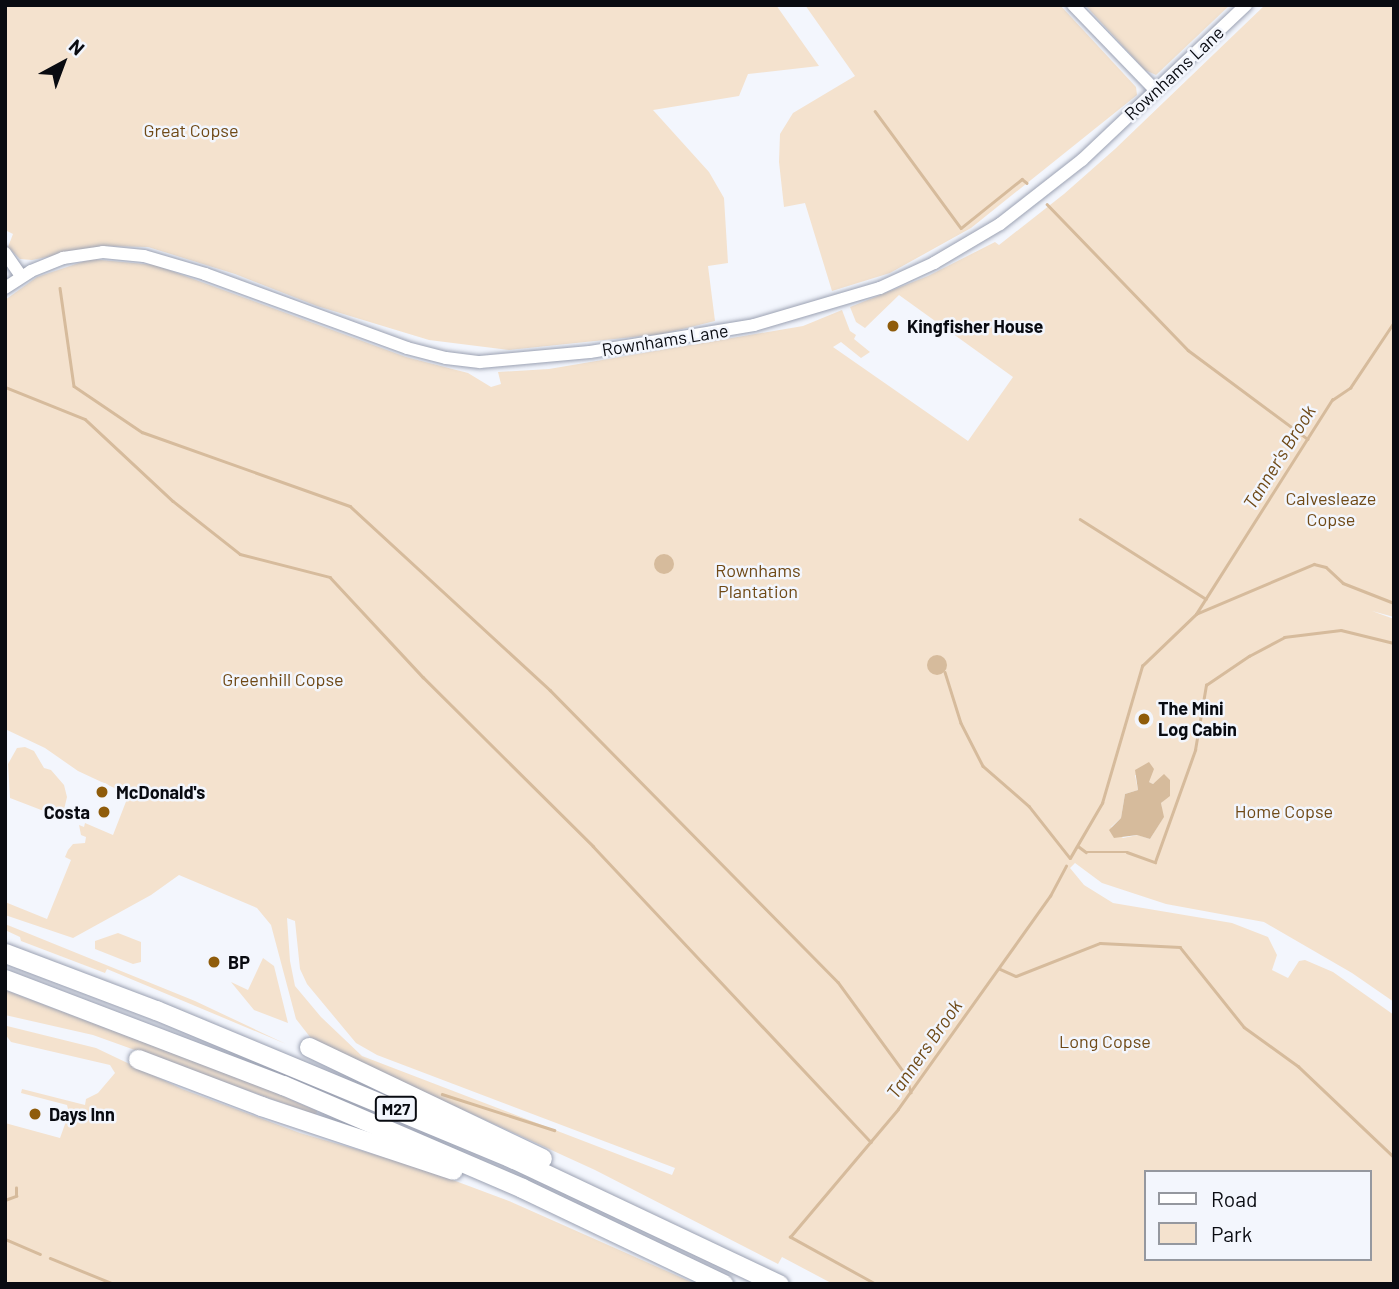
<!DOCTYPE html>
<style>
body{margin:0}
#map{position:relative;width:1399px;height:1289px;overflow:hidden;background:#f3f6fd;font-family:Barlow,sans-serif}
div>[style]{position:absolute}
[style*='--x']{left:calc(var(--x)*1px);top:calc(var(--y)*1px);width:calc(var(--w)*1px);rotate:calc(var(--a)*1deg)}
.green>*{inset:0;background:#f4e2ce}
.water>*{inset:0;background:#d6bb9c}
.round{border-radius:50%}
.stream>*{height:2.5px;margin:-1.25px;padding:0 1.25px;transform-origin:1.25px;border-radius:1.25px;background:#d6bb9c}
.roads{filter:drop-shadow(0 0 2px #9ba1b2) drop-shadow(0 0 2px #9ba1b2)}
.minor>*{height:12px;margin:-6px;padding:0 6px;transform-origin:6px;border-radius:6px;background:#fff}
.highway>*{height:19px;margin:-9.5px;padding:0 9.5px;transform-origin:9.5px;border-radius:9.5px;background:#fff}
.dots>*{width:19px;height:19px;translate:-50% -50%;box-sizing:border-box;border:4px solid #f3f6fd;border-radius:50%}
span{translate:-50% -50%;white-space:nowrap;text-align:center;line-height:1.15;-webkit-text-stroke:5px #f3f6fd;paint-order:stroke}
.shield-label span{padding:2px 5px;background:#f3f6fd;border:2px solid;border-radius:5px;-webkit-text-stroke-width:0}
.shield-label{font-size:16px;color:#090b11;font-weight:700}
.street-label{font-size:18px;color:#090b11}
.park-label{font-size:18px;color:#6f4916}
.poi-label{font-size:18px;color:#090b11;font-weight:700}
.left{translate:0 -50%;text-align:left}
.right{translate:-100% -50%;text-align:right}
.water-label{font-size:19px;color:#6e4916;font-style:italic}
.frame{position:absolute;inset:0;border:7px solid #090b11;pointer-events:none}
.legend{position:absolute;left:1144px;top:1170px;width:228px;height:91px;box-sizing:border-box;background:#f3f6fd;border:2px solid #95989f;margin:0;padding:9px 12px;list-style:none;font-size:21px;color:#090b11}
.legend li{display:flex;align-items:center;gap:14px;height:35px}
.legend b{width:35px;border:2px solid #95989f}
.north{position:absolute;left:28px;top:28px;width:70px;height:70px;-webkit-text-stroke:5px #f3f6fd;paint-order:stroke;rotate:41deg;font-size:19px;font-weight:700;line-height:28px;text-align:center;color:#090b11}
.north::after{content:'';display:block;margin:auto;width:24px;height:32px;background:#090b11;clip-path:polygon(50% 0,100% 100%,50% 72%,0 100%)}
</style>
<div id="map">
<div class="green">
<i style="clip-path:polygon(5px 5px,776px 5px,819px 66px,748px 74px,739px 96px,653px 110px,709px 172px,724px 198px,728px 263px,708px 266px,715px 321px,662px 334px,509px 350px,429px 340px,317px 306px,235px 274px,148px 247px,104px 246px,32px 260px,20px 259px,8px 247px,13px 234px,5px 230px)"></i>
<i style="clip-path:polygon(805px 5px,1060px 5px,1136px 87px,1137px 95px,971px 228px,890px 273px,832px 291px,805px 203px,784px 207px,779px 162px,780px 134px,793px 113px,855px 76px)"></i>
<i style="clip-path:polygon(1085px 5px,1230px 5px,1156px 75px,1145px 70px)"></i>
<i style="clip-path:polygon(evenodd,1265px 5px,1394px 5px,1394px 617px,1372px 611px,1394px 619px,1394px 1002px,1352px 973px,1264px 922px,1166px 904px,1102px 883px,1075px 863px,1070px 868px,1084px 885px,1113px 903px,1232px 923px,1268px 937px,1277px 955px,1272px 970px,1288px 978px,1299px 961px,1305px 960px,1333px 972px,1394px 1015px,1394px 1284px,833px 1284px,782px 1257px,778px 1264px,595px 1170px,336px 1052px,310px 1037px,296px 1019px,271px 925px,257px 908px,179px 875px,151px 895px,73px 938px,5px 915px,5px 902px,47px 919px,71px 860px,65px 857px,68px 850px,73px 844px,85px 843px,86px 837px,81px 835px,79px 825px,84px 827px,85px 823px,113px 835px,127px 799px,123px 792px,78px 771px,45px 748px,5px 729px,5px 300px,37px 277px,91px 259px,155px 265px,406px 357px,468px 373px,491px 387px,501px 384px,498px 372px,549px 369px,803px 326px,842px 310px,850px 331px,856px 335px,854px 339px,870px 352px,861px 358px,841px 342px,833px 347px,968px 441px,1013px 377px,899px 295px,865px 328px,856px 322px,850px 307px,928px 276px,995px 242px,999px 245px,1064px 194px,1115px 149px,1265px 5px,1135px 775px,1149px 775px,1149px 782px,1153px 784px,1156px 782px,1166px 798px,1161px 803px,1163px 818px,1150px 839px,1138px 835px,1123px 838px,1111px 827px,1121px 818px,1125px 794px,1138px 790px,1135px 775px,1265px 5px,287px 918px,295px 921px,300px 969px,307px 984px,356px 1043px,377px 1055px,675px 1168px,672px 1175px,362px 1056px,321px 1017px,295px 986px,290px 961px,287px 918px,1265px 5px,1145px 1172px,1369px 1172px,1369px 1259px,1145px 1259px,1145px 1172px)"></i>
<i style="clip-path:polygon(25px 747px,34px 751px,44px 768px,51px 770px,64px 785px,67px 797px,62px 818px,10px 798px,8px 764px,17px 748px)"></i>
<i style="clip-path:polygon(5px 924px,195px 1001px,286px 1044px,107px 969px,105px 973px,21px 941px,20px 937px,5px 930px)"></i>
<i style="clip-path:polygon(118px 933px,141px 942px,141px 962px,133px 964px,95px 949px,95px 941px)"></i>
<i style="clip-path:polygon(263px 958px,274px 966px,288px 1023px,254px 1010px,231px 982px,248px 990px)"></i>
<i style="clip-path:polygon(5px 990px,262px 1087px,317px 1111px,316px 1115px,93px 1035px,5px 1015px)"></i>
<i style="clip-path:polygon(7px 1026px,96px 1048px,182px 1089px,300px 1133px,418px 1167px,509px 1201px,696px 1284px,5px 1284px,5px 1123px,60px 1138px,69px 1113px,67px 1105px,21px 1093px,22px 1089px,85px 1105px,86px 1099px,98px 1093px,115px 1073px,110px 1065px,11px 1042px,5px 1034px)"></i>
</div>
<div class="water">
<i class="round" style="left:654px;top:554px;width:20px;height:20px"></i>
<i class="round" style="left:927px;top:655px;width:20px;height:20px"></i>
<i style="clip-path:polygon(1149px 762px,1154px 769px,1149px 782px,1153px 784px,1164px 774px,1170px 780px,1170px 796px,1161px 803px,1164px 817px,1150px 839px,1137px 835px,1114px 838px,1109px 830px,1121px 818px,1125px 794px,1138px 790px,1135px 770px)"></i>
</div>
<div class="stream">
<i style="--x:875;--y:111;--w:145;--a:53.7"></i>
<i style="--x:961;--y:228;--w:78;--a:-38.8"></i>
<i style="--x:1022;--y:179;--w:6;--a:39"></i>
<i style="--x:1047;--y:204;--w:203;--a:46"></i>
<i style="--x:1188;--y:350;--w:149;--a:36.6"></i>
<i style="--x:60;--y:288;--w:99;--a:81.9"></i>
<i style="--x:74;--y:386;--w:82;--a:34.1"></i>
<i style="--x:142;--y:432;--w:221;--a:19.6"></i>
<i style="--x:350;--y:506;--w:272;--a:42.6"></i>
<i style="--x:550;--y:690;--w:410;--a:45.4"></i>
<i style="--x:838;--y:982;--w:115;--a:53.8"></i>
<i style="--x:906;--y:1075;--w:18;--a:74"></i>
<i style="--x:5;--y:387;--w:86;--a:21.8"></i>
<i style="--x:85;--y:419;--w:120;--a:43"></i>
<i style="--x:173;--y:501;--w:85;--a:38.3"></i>
<i style="--x:240;--y:554;--w:93;--a:14.3"></i>
<i style="--x:330;--y:577;--w:137;--a:47.1"></i>
<i style="--x:423;--y:677;--w:240;--a:44.8"></i>
<i style="--x:593;--y:846;--w:406;--a:46.8"></i>
<i style="--x:1080;--y:519;--w:149;--a:32.4"></i>
<i style="--x:1196;--y:614;--w:128;--a:-23"></i>
<i style="--x:1314;--y:564;--w:12;--a:14"></i>
<i style="--x:1326;--y:567;--w:23;--a:43"></i>
<i style="--x:1343;--y:583;--w:55;--a:21.4"></i>
<i style="--x:945;--y:672;--w:53;--a:72.6"></i>
<i style="--x:961;--y:723;--w:48;--a:62.9"></i>
<i style="--x:983;--y:766;--w:61;--a:41"></i>
<i style="--x:1029;--y:806;--w:66;--a:51.7"></i>
<i style="--x:1070;--y:858;--w:64;--a:-59.8"></i>
<i style="--x:1102;--y:803;--w:143;--a:-73.7"></i>
<i style="--x:1142;--y:666;--w:75;--a:-43.9"></i>
<i style="--x:1196;--y:614;--w:254;--a:-57.6"></i>
<i style="--x:1332;--y:400;--w:22;--a:-34"></i>
<i style="--x:1350;--y:388;--w:79;--a:-56.3"></i>
<i style="--x:1078;--y:846;--w:10;--a:37"></i>
<i style="--x:1086;--y:852;--w:41;--a:0"></i>
<i style="--x:1127;--y:852;--w:30;--a:20"></i>
<i style="--x:1155;--y:862;--w:119;--a:-70.3"></i>
<i style="--x:1195;--y:750;--w:66;--a:-80.4"></i>
<i style="--x:1206;--y:685;--w:52;--a:-34"></i>
<i style="--x:1249;--y:656;--w:40;--a:-28"></i>
<i style="--x:1284;--y:637;--w:57;--a:-7"></i>
<i style="--x:1341;--y:630;--w:55;--a:13.8"></i>
<i style="--x:1000;--y:969;--w:17;--a:24"></i>
<i style="--x:1016;--y:976;--w:90;--a:-21.4"></i>
<i style="--x:1100;--y:943;--w:80;--a:2.9"></i>
<i style="--x:1180;--y:947;--w:102;--a:51.3"></i>
<i style="--x:1244;--y:1027;--w:67;--a:35.8"></i>
<i style="--x:1298;--y:1066;--w:132;--a:43.5"></i>
<i style="--x:442;--y:1094;--w:118;--a:17.8"></i>
<i style="--x:5;--y:1200;--w:12;--a:-20"></i>
<i style="--x:16;--y:1196;--w:8;--a:-90"></i>
<i style="--x:5;--y:1239;--w:38;--a:23"></i>
<i style="--x:50;--y:1258;--w:69;--a:22.1"></i>
<i style="--x:875;--y:1284;--w:97;--a:-151.1"></i>
<i style="--x:790;--y:1237;--w:167;--a:-49.8"></i>
<i style="--x:898;--y:1109;--w:262;--a:-54.5"></i>
<i style="--x:1050;--y:896;--w:34;--a:-62"></i>
</div>
<div class="roads">
<div class="minor">
<i style="--x:1073;--y:5;--w:118;--a:46"></i>
<i style="--x:5;--y:253;--w:28;--a:55"></i>
<i style="--x:5;--y:288;--w:31;--a:-33"></i>
<i style="--x:31;--y:271;--w:35;--a:-22"></i>
<i style="--x:63;--y:258;--w:40;--a:-8.5"></i>
<i style="--x:103;--y:252;--w:41;--a:5.6"></i>
<i style="--x:144;--y:256;--w:64;--a:16.4"></i>
<i style="--x:205;--y:274;--w:215;--a:20.1"></i>
<i style="--x:407;--y:348;--w:40;--a:14.4"></i>
<i style="--x:446;--y:358;--w:34;--a:7"></i>
<i style="--x:480;--y:362;--w:110;--a:-5.2"></i>
<i style="--x:590;--y:352;--w:166;--a:-9.3"></i>
<i style="--x:754;--y:325;--w:131;--a:-16.4"></i>
<i style="--x:880;--y:288;--w:60;--a:-24.8"></i>
<i style="--x:934;--y:263;--w:77;--a:-30.6"></i>
<i style="--x:1000;--y:224;--w:104;--a:-38"></i>
<i style="--x:1082;--y:160;--w:226;--a:-43.4"></i>
</div>
<div class="highway">
<i style="--x:5;--y:953;--w:161;--a:20.7"></i>
<i style="--x:156;--y:1010;--w:388;--a:22.6"></i>
<i style="--x:514;--y:1159;--w:293;--a:25.3"></i>
<i style="--x:5;--y:979;--w:298;--a:20.9"></i>
<i style="--x:283;--y:1085;--w:260;--a:23.3"></i>
<i style="--x:522;--y:1188;--w:223;--a:25.5"></i>
<i style="--x:309;--y:1047;--w:258;--a:25.5"></i>
<i style="--x:138;--y:1059;--w:132;--a:20.9"></i>
<i style="--x:261;--y:1106;--w:202;--a:18.4"></i>
</div>
</div>
<div class="dots">
<i style="left:893px;top:326px;background:#8f5c0b"></i>
<i style="left:1144px;top:719px;background:#8f5c0b"></i>
<i style="left:102px;top:792px;background:#8f5c0b"></i>
<i style="left:104px;top:812px;background:#8f5c0b"></i>
<i style="left:214px;top:962px;background:#8f5c0b"></i>
<i style="left:35px;top:1114px;background:#8f5c0b"></i>
</div>
<div class="shield-label">
<span style="left:396px;top:1109px">M27</span>
</div>
<div class="street-label">
<span style="left:1174px;top:73px;rotate:-43deg">Rownhams Lane</span>
<span style="left:665px;top:340px;rotate:-9deg">Rownhams Lane</span>
</div>
<div class="park-label">
<span style="left:191px;top:130px">Great Copse</span>
<span style="left:1331px;top:509px">Calvesleaze<br>Copse</span>
<span style="left:758px;top:581px">Rownhams<br>Plantation</span>
<span style="left:283px;top:679px">Greenhill Copse</span>
<span style="left:1284px;top:811px">Home Copse</span>
<span style="left:1105px;top:1041px">Long Copse</span>
</div>
<div class="poi-label">
<span class="left" style="left:907px;top:326px">Kingfisher House</span>
<span class="left" style="left:1158px;top:719px">The Mini<br>Log Cabin</span>
<span class="left" style="left:116px;top:792px">McDonald's</span>
<span class="right" style="left:90px;top:812px">Costa</span>
<span class="left" style="left:228px;top:962px">BP</span>
<span class="left" style="left:49px;top:1114px">Days Inn</span>
</div>
<div class="water-label">
<span style="left:1279px;top:457px;rotate:-58deg">Tanner's Brook</span>
<span style="left:924px;top:1049px;rotate:-55deg">Tanners Brook</span>
</div>
<div class="frame"></div>
<ul class="legend">
<li><b style="height:9px;background:#fff"></b>Road</li>
<li><b style="height:19px;background:#f4e2ce"></b>Park</li>
</ul>
<div class="north">N</div>
</div>
